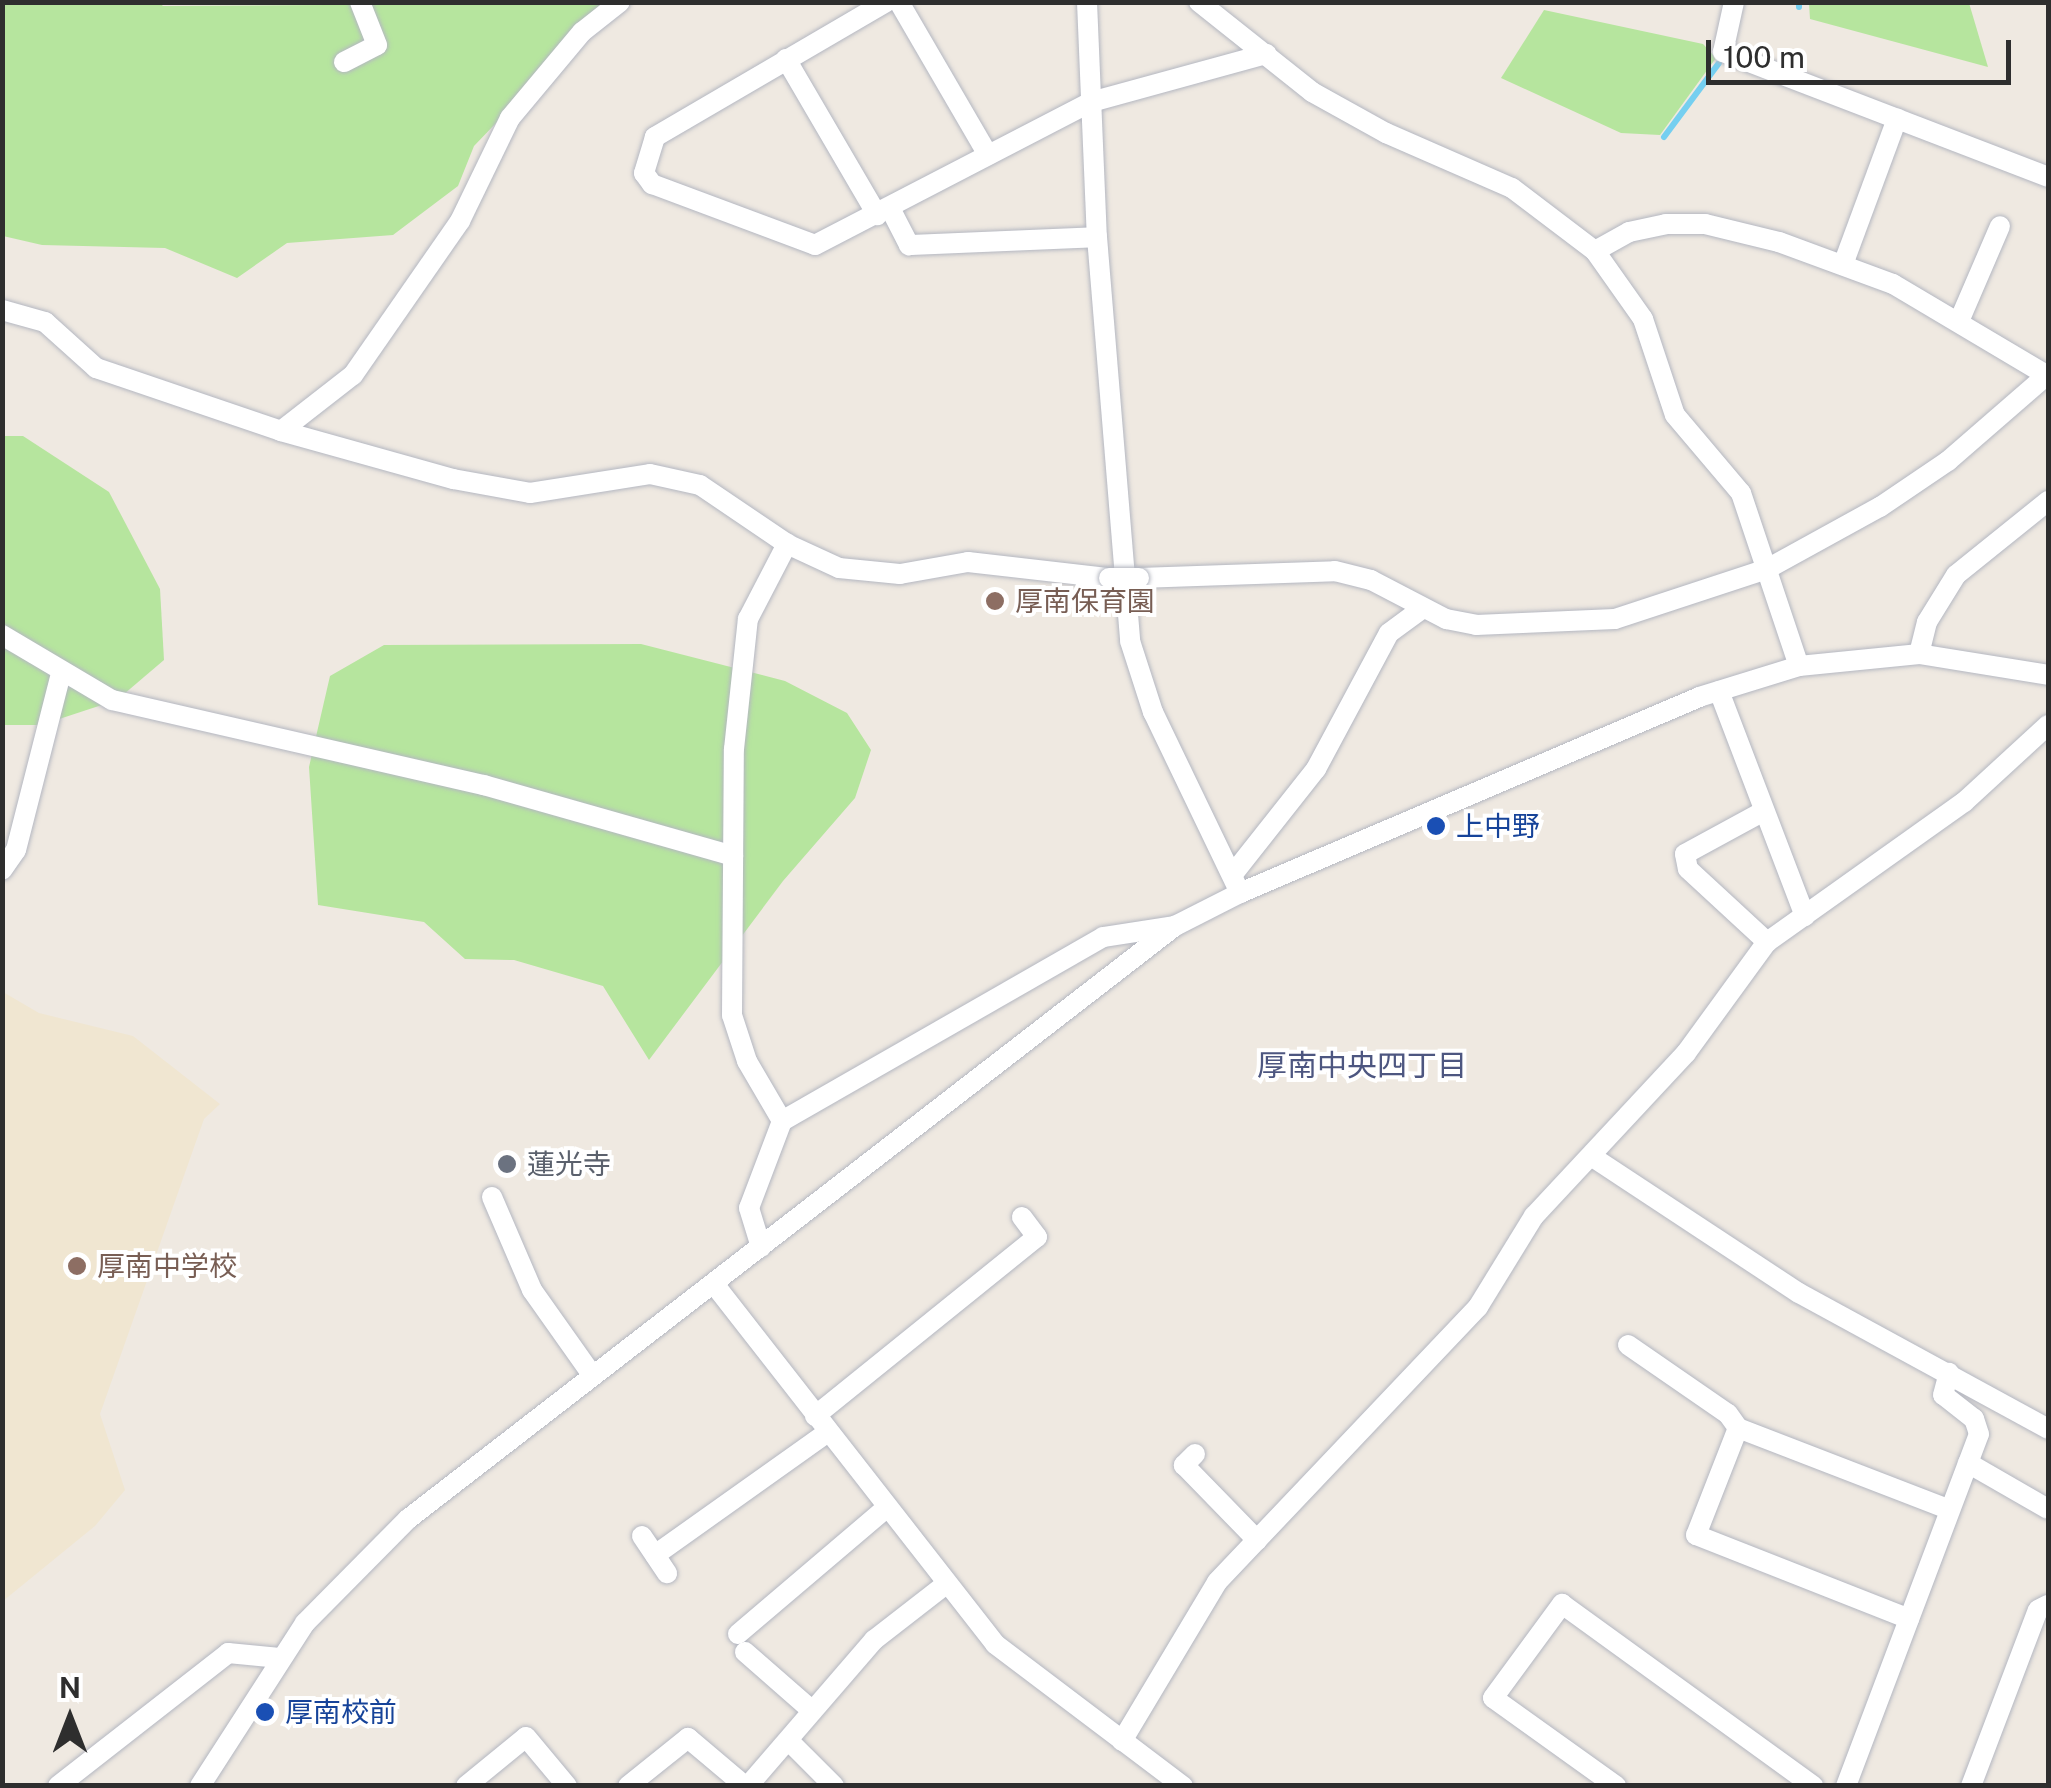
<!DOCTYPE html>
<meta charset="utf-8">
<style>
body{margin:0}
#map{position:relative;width:2051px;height:1788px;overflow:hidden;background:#efe9e1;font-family:"Public Sans","Noto Sans JP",sans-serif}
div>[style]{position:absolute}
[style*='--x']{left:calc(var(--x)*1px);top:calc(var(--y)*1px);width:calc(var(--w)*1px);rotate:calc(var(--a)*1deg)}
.education>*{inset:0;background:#f0e6d1}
.green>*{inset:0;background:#b6e59e}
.stream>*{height:6px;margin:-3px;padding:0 3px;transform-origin:3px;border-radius:3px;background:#75cff0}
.roads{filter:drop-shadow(0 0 2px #b4b7c1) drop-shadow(0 0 2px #b4b7c1)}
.minor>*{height:20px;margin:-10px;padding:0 10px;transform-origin:10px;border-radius:10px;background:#fff}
.bridges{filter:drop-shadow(0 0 2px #b4b7c1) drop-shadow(0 0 2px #b4b7c1)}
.minor-bridge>*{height:20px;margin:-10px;padding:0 10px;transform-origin:10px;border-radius:10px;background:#fff}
.dots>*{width:28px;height:28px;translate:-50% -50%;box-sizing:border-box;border:5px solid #fff;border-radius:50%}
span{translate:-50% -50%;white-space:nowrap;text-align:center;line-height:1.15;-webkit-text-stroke:8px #fff;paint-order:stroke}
.education-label{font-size:28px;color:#785e54}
.left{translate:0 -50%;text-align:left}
.transit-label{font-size:28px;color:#164399}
.worship-label{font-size:28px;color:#5b616d}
.neighbourhood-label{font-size:30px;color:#4d5680}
.frame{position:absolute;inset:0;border:5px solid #2e2e2e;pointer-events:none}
.north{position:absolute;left:20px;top:1668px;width:100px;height:100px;-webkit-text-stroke:8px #fff;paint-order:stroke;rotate:0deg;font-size:28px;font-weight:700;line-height:40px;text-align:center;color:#2e2e2e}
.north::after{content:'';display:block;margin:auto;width:35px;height:45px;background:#2e2e2e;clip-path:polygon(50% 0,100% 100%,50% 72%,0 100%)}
.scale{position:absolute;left:1706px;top:40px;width:305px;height:45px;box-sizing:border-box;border:5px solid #2e2e2e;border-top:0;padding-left:12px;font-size:30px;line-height:35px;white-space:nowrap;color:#2e2e2e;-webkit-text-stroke:8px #fff;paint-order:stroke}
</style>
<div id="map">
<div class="education">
<i style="clip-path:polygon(3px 992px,39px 1013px,133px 1036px,220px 1104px,204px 1119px,100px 1414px,125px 1490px,95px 1526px,3px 1601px)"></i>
</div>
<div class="green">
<i style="clip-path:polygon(158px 2px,163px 6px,611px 3px,474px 146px,458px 186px,393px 235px,287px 243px,237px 278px,165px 248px,42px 245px,3px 236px,3px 3px)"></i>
<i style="clip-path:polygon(1809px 3px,1969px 3px,1988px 67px,1810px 19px)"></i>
<i style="clip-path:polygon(1544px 10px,1703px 44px,1716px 58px,1660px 135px,1621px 133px,1501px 78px)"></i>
<i style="clip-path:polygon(3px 436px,23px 436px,109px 492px,160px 589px,164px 660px,117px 700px,41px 725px,3px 725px)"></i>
<i style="clip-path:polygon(641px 644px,785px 681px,847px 713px,871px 750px,855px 798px,783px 881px,649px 1060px,603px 986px,514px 960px,465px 959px,424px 922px,318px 905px,309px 767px,330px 676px,384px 645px)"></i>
</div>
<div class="stream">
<i style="--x:1799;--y:7;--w:5;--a:-90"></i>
<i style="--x:1664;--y:137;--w:92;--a:-53.4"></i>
</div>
<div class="roads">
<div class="minor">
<i style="--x:886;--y:2;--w:268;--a:149.7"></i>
<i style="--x:655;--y:137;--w:38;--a:107"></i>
<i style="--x:644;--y:173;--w:14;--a:54"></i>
<i style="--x:652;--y:184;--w:174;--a:20.5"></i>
<i style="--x:815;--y:245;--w:311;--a:-27.4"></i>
<i style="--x:1091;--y:102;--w:182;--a:-15.3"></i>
<i style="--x:899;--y:2;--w:177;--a:59.8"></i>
<i style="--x:1087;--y:2;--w:235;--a:87.6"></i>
<i style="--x:1097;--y:237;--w:405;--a:85.3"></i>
<i style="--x:1130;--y:641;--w:75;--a:72.1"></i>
<i style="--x:1153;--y:712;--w:201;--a:64.3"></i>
<i style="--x:1199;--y:2;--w:144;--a:38.5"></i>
<i style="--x:1312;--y:92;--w:85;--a:29"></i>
<i style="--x:1386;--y:133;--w:137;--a:23.6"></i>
<i style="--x:1512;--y:188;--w:104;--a:37.2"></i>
<i style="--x:1595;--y:251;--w:83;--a:54.8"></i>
<i style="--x:1643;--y:319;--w:101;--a:71.6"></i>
<i style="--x:1675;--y:415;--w:102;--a:49.8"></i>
<i style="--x:1741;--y:493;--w:182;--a:71.5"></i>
<i style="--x:1734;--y:2;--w:51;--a:102.4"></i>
<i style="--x:1723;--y:52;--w:348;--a:21"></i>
<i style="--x:786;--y:59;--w:181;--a:59.7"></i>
<i style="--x:344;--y:62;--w:37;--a:-27"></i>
<i style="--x:377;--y:45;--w:46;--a:-111.6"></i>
<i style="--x:890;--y:208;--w:42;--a:62.8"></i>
<i style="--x:909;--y:245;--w:188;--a:-2.4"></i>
<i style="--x:1595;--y:251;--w:39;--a:-29"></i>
<i style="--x:1629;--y:232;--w:38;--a:-12"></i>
<i style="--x:1666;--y:224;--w:39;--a:0"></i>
<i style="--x:1705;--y:224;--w:76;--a:13.7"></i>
<i style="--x:1779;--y:242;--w:121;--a:20.2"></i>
<i style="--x:1893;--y:284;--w:180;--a:30.7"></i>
<i style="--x:1844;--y:262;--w:153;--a:-69.7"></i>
<i style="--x:2;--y:310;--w:45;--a:15.6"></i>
<i style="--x:45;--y:322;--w:69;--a:42"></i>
<i style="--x:96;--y:368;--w:195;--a:18.8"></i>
<i style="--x:281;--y:431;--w:179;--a:15.6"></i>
<i style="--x:453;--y:479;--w:78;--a:10.3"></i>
<i style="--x:530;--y:493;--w:121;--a:-9"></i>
<i style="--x:650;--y:474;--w:51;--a:12.4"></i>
<i style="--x:700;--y:485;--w:105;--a:34.1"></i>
<i style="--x:787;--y:544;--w:57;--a:24.8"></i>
<i style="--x:839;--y:568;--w:61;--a:5.6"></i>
<i style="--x:900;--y:574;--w:69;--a:-10"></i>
<i style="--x:968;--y:562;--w:142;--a:6.5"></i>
<i style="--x:1960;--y:319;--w:101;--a:-66.7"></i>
<i style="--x:281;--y:431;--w:91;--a:-37.9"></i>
<i style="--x:353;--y:375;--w:188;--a:-55.2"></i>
<i style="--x:460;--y:221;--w:114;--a:-64.1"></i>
<i style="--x:510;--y:118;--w:112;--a:-50.1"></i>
<i style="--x:582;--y:32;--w:48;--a:-38.3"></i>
<i style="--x:1139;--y:578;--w:196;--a:-2"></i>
<i style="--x:1335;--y:571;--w:37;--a:14"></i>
<i style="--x:1371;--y:580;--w:85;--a:27.5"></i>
<i style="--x:1446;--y:619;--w:31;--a:11"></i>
<i style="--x:1476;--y:625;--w:139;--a:-2.5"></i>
<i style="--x:1615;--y:619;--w:160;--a:-18.2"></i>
<i style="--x:1767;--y:569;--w:129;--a:-28.8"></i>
<i style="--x:1880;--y:507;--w:82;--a:-34.1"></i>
<i style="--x:1948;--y:461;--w:133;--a:-41"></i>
<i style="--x:2;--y:635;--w:128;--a:30.6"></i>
<i style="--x:112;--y:700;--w:382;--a:12.9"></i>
<i style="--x:484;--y:785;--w:259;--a:15.9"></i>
<i style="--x:1919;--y:654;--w:33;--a:-76"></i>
<i style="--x:1927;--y:622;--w:55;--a:-58.3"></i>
<i style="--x:1956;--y:575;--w:118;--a:-38.8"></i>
<i style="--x:1719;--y:691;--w:241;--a:69.1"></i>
<i style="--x:1764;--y:811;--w:90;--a:151.4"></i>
<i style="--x:1685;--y:854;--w:15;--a:79"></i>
<i style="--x:1688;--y:869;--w:108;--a:42.7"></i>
<i style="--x:2;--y:870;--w:24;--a:-55"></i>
<i style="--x:16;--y:850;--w:182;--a:-75.7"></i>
<i style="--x:1233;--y:874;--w:134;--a:-51.7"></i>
<i style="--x:1316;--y:769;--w:154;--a:-61.8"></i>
<i style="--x:1389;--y:633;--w:42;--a:-36.3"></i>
<i style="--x:782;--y:1121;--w:370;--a:-29.8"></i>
<i style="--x:1103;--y:937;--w:73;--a:-8.7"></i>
<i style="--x:1594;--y:1158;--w:245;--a:33.4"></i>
<i style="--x:1799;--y:1293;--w:284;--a:28.6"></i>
<i style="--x:492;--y:1197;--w:101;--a:66.7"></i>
<i style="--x:532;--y:1290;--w:105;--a:54.7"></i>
<i style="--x:761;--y:1247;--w:41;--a:-107.1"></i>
<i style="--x:749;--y:1208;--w:93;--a:-69.2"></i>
<i style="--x:782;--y:1121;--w:69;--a:-120.3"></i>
<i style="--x:747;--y:1061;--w:48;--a:-108.1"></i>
<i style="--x:732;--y:1015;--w:266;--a:-89.6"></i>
<i style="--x:734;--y:749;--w:131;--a:-83.9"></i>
<i style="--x:748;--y:619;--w:85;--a:-62.5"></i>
<i style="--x:714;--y:1284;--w:457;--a:52"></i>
<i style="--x:995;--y:1644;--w:236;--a:37.1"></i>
<i style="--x:1628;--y:1345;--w:121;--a:34.6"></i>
<i style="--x:1728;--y:1414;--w:17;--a:54"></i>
<i style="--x:1738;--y:1428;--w:227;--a:21.1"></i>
<i style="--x:815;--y:1416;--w:285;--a:-38.9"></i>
<i style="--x:1037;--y:1237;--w:25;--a:-127"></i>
<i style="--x:1738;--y:1428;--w:115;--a:111.4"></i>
<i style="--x:1696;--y:1535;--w:229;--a:21.5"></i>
<i style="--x:1195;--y:1454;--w:16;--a:135"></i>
<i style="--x:1184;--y:1465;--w:105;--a:45.8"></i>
<i style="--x:1968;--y:1463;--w:92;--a:29.9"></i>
<i style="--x:642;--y:1536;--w:45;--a:56"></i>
<i style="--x:655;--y:1555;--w:212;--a:-35.4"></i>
<i style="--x:738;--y:1634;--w:194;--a:-40.4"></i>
<i style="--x:745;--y:1652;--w:86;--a:41.2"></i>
<i style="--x:1122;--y:1741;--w:185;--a:-59.1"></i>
<i style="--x:1217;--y:1582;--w:379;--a:-46.5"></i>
<i style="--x:1478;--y:1307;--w:107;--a:-58.4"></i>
<i style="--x:1534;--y:1216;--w:223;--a:-47"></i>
<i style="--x:1686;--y:1053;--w:137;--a:-53.9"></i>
<i style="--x:1767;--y:942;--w:242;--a:-35.4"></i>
<i style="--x:1964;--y:802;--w:114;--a:-42.5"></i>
<i style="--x:790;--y:1742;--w:62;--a:45"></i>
<i style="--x:58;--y:1786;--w:216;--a:-38"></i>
<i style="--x:228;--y:1653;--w:52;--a:5.5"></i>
<i style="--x:200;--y:1786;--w:194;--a:-57.2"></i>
<i style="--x:305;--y:1623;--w:146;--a:-45.3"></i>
<i style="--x:408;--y:1519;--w:970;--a:-37.71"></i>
<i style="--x:1175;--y:926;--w:73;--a:-26.9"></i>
<i style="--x:1240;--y:893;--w:499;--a:-23.1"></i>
<i style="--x:1699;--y:697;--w:105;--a:-17.2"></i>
<i style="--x:1799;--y:666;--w:121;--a:-5.7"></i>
<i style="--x:1919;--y:654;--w:131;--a:9.2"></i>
<i style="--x:466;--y:1786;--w:77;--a:-39.2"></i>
<i style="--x:526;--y:1737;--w:64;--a:50.1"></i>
<i style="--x:628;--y:1786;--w:77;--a:-38.7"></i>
<i style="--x:688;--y:1738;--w:75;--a:40.1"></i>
<i style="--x:748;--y:1786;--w:193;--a:-49.2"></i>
<i style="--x:874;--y:1640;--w:90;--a:-37.8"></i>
<i style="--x:1616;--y:1786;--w:151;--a:-144.4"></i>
<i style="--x:1493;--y:1698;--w:117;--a:-53.7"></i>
<i style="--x:1562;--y:1604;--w:310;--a:35.9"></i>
<i style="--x:1846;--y:1786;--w:376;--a:-69.3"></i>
<i style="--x:1979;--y:1434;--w:16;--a:-108"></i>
<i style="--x:1974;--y:1419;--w:39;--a:-142"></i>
<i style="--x:1943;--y:1395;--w:23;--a:-75"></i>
<i style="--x:1971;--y:1786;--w:188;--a:-69.2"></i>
<i style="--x:2038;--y:1610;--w:11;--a:-27"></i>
</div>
</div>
<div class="bridges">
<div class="minor-bridge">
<i style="--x:1109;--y:578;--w:30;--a:0"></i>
</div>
</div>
<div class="dots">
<i style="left:995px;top:601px;background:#8d6e63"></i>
<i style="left:1436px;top:826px;background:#1a4fb4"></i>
<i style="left:507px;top:1164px;background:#6b7280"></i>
<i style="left:77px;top:1266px;background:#8d6e63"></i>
<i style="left:265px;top:1712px;background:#1a4fb4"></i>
</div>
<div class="education-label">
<span class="left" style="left:1015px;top:601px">厚南保育園</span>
<span class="left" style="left:97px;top:1266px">厚南中学校</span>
</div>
<div class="transit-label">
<span class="left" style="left:1456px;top:826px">上中野</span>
<span class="left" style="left:285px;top:1712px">厚南校前</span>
</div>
<div class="worship-label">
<span class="left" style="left:527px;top:1164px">蓮光寺</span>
</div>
<div class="neighbourhood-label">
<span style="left:1362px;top:1065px">厚南中央四丁目</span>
</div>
<div class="frame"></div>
<div class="north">N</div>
<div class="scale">100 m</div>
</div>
